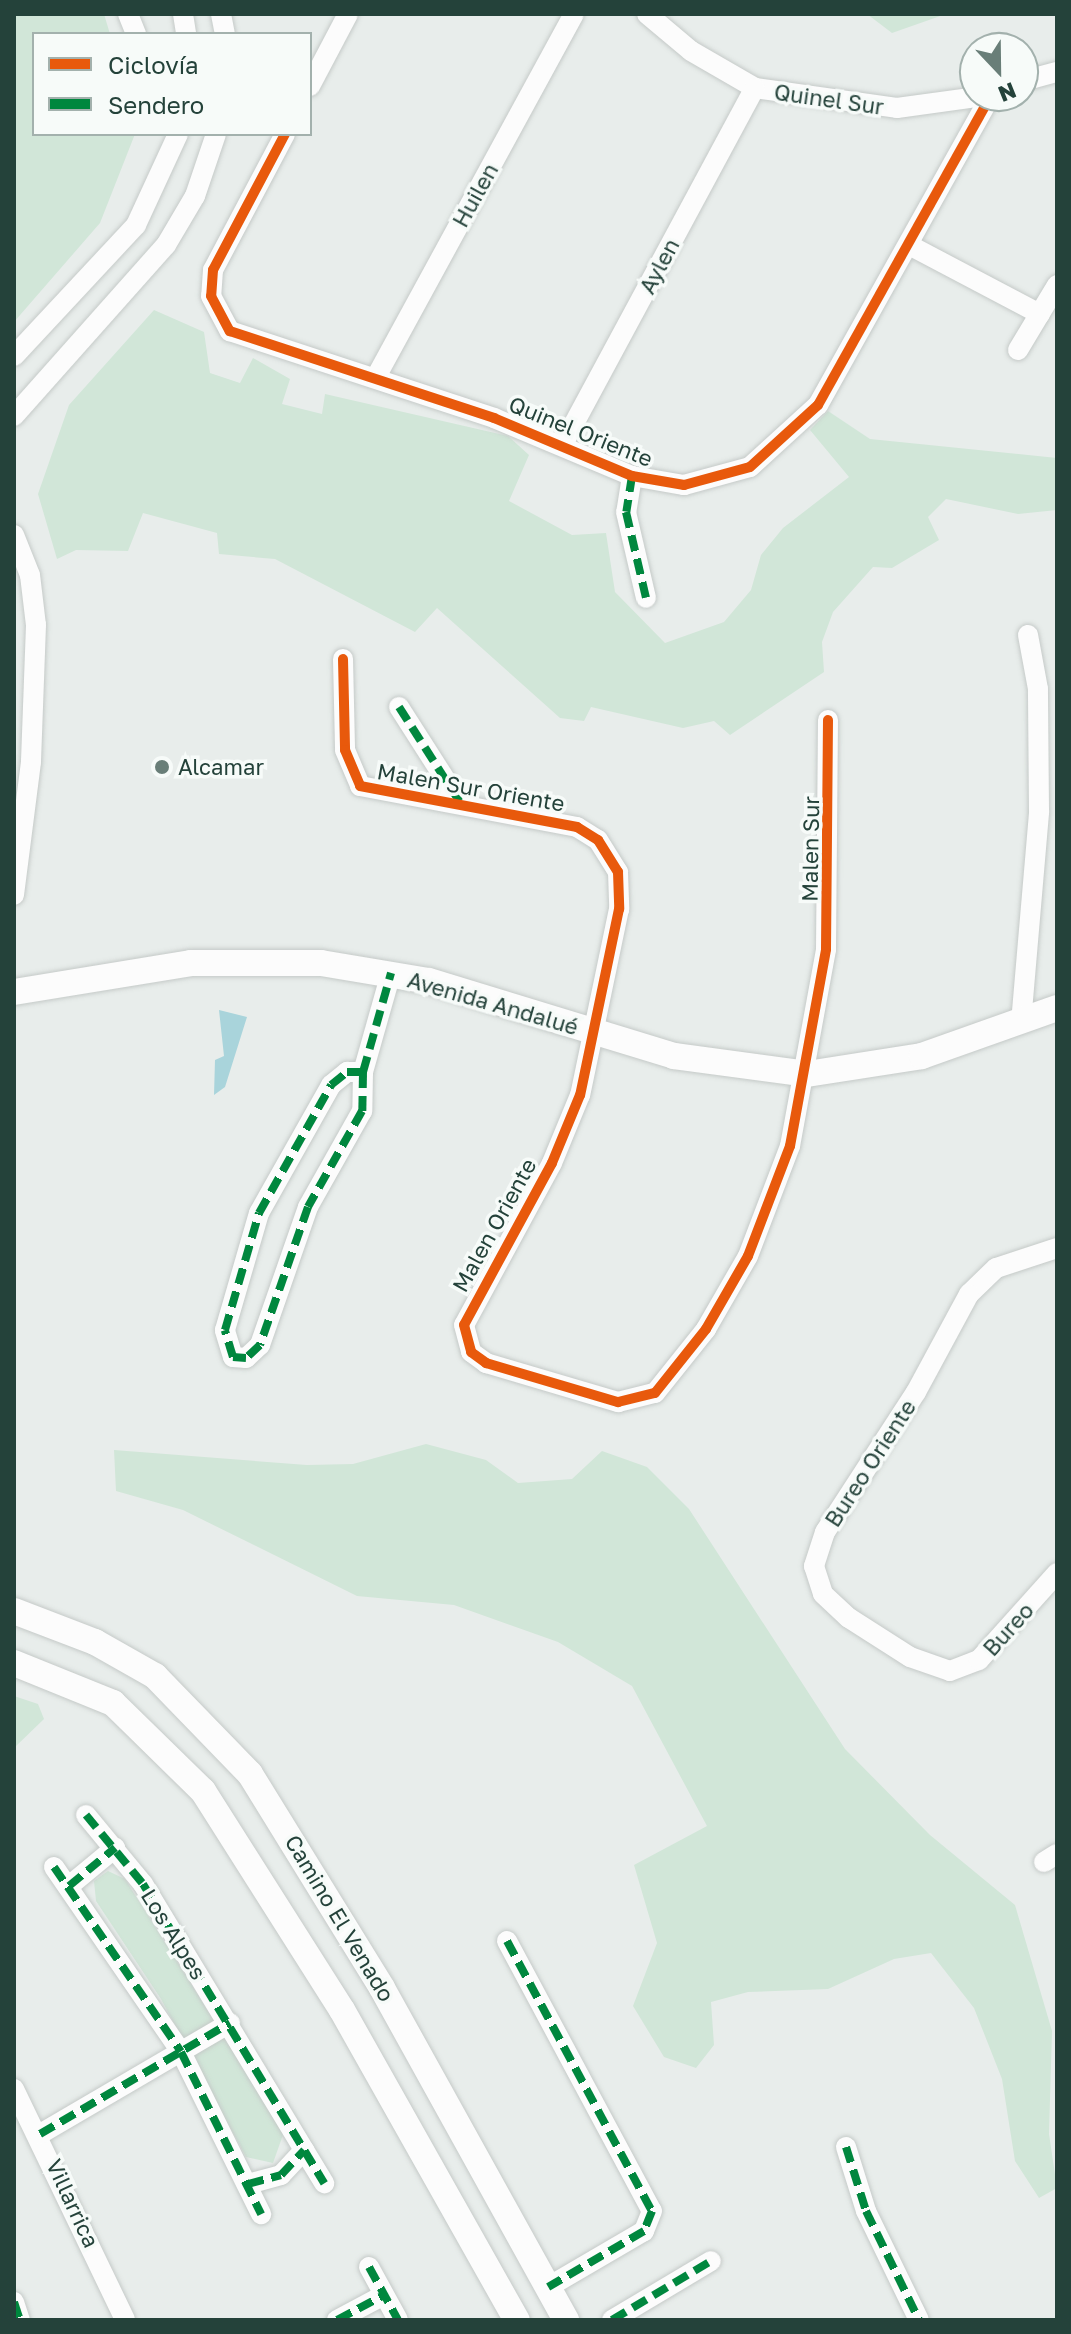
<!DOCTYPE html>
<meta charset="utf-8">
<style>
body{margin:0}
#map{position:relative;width:1071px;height:2334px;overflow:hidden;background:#e8edeb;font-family:"Golos Text",sans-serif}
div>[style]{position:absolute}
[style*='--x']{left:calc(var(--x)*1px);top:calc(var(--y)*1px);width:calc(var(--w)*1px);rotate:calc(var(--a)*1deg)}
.green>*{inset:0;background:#d1e6d8}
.water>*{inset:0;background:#a9d4db}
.roads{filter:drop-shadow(0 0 2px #c5cac8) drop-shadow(0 0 2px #c5cac8)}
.minor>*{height:20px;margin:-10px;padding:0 10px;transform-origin:10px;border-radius:10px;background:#fcfcfc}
.tertiary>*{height:26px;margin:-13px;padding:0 13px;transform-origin:13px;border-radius:13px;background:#fcfcfc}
.quiet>*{height:8px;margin-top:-4px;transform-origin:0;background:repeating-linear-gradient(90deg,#00873e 0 16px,transparent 0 24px)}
.cycleway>*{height:10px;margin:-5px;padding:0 5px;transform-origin:5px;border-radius:5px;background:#e8590c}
.dots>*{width:22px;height:22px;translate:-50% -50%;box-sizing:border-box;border:4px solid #f7fbf9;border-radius:50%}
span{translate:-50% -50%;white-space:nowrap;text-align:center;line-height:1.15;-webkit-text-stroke:7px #f7fbf9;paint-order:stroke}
.street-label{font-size:22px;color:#24423a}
.poi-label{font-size:22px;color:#24423a}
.left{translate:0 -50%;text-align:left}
.frame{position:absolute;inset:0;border:16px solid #24423a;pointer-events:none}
.legend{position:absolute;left:32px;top:32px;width:280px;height:104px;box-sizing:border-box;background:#f7fbf9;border:2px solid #a3b1ad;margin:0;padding:10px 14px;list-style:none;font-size:24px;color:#24423a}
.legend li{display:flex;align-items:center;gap:16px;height:40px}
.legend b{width:40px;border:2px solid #a3b1ad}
.north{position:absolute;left:959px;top:32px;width:80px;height:80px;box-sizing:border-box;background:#f7fbf9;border:2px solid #a3b1ad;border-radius:50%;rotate:158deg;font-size:22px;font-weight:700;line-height:32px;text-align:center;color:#24423a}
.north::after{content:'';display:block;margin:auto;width:28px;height:36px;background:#697e78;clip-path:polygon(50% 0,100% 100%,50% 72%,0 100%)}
</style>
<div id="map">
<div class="green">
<i style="clip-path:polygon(14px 14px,104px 14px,110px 34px,34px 34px,34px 134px,135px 134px,100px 223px,14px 322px)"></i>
<i style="clip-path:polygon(867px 14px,946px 14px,892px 33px)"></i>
<i style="clip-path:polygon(154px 310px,204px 332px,210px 373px,240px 383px,253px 358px,290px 379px,282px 404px,322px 414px,325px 394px,508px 436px,529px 455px,509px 501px,572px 535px,606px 533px,615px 592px,665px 643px,724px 622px,751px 590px,761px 555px,783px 528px,849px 477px,810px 430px,828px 411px,870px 439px,1057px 458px,1057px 510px,1018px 514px,946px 499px,928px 517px,939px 540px,892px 568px,873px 567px,833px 612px,822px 642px,824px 672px,730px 735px,714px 721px,683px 728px,591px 707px,584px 721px,560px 718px,437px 608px,415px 632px,275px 559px,219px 554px,217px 533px,143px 513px,128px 551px,76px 550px,57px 559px,38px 494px,69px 405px)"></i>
<i style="clip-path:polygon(426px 1444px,486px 1460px,518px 1483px,572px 1479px,602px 1451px,647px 1467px,689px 1509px,845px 1749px,930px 1835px,1015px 1905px,1052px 2031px,1049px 2134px,1057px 2188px,1039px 2198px,1015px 2161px,1002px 2079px,974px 2008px,931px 1953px,894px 1959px,828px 1989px,748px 1992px,711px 2002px,714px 2045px,696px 2068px,664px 2057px,633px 2006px,657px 1943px,634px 1865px,707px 1826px,632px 1686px,558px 1642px,454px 1605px,357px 1596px,183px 1510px,116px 1491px,114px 1450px,307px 1465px,353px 1464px)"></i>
<i style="clip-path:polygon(14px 1696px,38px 1704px,44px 1719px,14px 1748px)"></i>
<i style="clip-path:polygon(108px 1871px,125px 1879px,284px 2132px,273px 2163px,246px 2157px,161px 1999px,96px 1901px,94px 1881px)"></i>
</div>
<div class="water">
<i style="clip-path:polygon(219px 1010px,247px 1017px,225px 1087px,214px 1095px,215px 1060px,224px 1056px)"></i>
</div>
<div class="roads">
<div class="minor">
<i style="--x:128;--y:14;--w:22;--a:68"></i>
<i style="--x:183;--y:14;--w:20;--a:81"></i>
<i style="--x:221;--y:14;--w:20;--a:79"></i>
<i style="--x:647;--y:14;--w:57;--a:40.1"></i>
<i style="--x:691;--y:51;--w:74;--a:30"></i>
<i style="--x:755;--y:88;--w:143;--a:8"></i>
<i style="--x:897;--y:108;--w:89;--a:-7.8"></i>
<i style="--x:1023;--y:81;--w:35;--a:-15"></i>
<i style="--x:310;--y:86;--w:81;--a:-62.2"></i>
<i style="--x:285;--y:134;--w:154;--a:117.9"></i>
<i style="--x:213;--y:270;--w:26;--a:94"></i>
<i style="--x:211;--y:296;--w:40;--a:62"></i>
<i style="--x:230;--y:331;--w:278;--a:18.2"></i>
<i style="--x:494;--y:418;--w:150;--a:22.8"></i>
<i style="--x:632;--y:476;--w:53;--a:9.8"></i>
<i style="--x:684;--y:485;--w:68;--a:-15.3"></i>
<i style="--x:750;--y:467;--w:92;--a:-42.4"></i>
<i style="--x:818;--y:405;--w:354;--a:-60.8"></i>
<i style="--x:909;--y:245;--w:148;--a:27.8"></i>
<i style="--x:1018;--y:350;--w:76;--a:-59"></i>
<i style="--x:14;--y:356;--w:179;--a:-47"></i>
<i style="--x:136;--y:225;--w:100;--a:-65.2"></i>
<i style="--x:376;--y:377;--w:413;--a:-61.4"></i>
<i style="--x:14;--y:416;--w:229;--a:-48.4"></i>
<i style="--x:166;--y:245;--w:57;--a:-59.4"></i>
<i style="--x:195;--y:196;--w:65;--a:-71.3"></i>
<i style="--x:563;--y:444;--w:404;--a:-61.7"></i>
<i style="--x:632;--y:476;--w:36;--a:99"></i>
<i style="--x:626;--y:512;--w:88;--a:76.9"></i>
<i style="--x:14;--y:535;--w:43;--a:68.2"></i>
<i style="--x:30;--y:575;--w:50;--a:83.2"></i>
<i style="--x:36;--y:625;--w:137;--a:92.1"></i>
<i style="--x:31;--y:762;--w:134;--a:97.3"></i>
<i style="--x:343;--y:659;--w:91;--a:88.7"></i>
<i style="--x:345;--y:750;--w:39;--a:67"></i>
<i style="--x:360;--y:786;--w:221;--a:10.7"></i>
<i style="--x:577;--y:827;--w:25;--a:32"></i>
<i style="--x:598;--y:840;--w:38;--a:58"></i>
<i style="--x:618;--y:872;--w:37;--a:88"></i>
<i style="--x:619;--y:909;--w:190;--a:101.8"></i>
<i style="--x:580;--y:1095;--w:74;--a:112.4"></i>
<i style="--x:552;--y:1163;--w:184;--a:118.5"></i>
<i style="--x:464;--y:1325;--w:28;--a:75"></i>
<i style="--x:471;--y:1352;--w:19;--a:36"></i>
<i style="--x:486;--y:1363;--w:138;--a:16.5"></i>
<i style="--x:618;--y:1402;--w:38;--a:-14"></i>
<i style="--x:655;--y:1393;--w:82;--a:-51.4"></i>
<i style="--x:706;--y:1329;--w:84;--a:-60.1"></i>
<i style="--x:748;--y:1256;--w:118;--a:-69.1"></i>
<i style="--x:790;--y:1146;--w:200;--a:-79.6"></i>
<i style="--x:826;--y:949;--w:229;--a:-89.5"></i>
<i style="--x:399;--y:707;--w:115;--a:57.4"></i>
<i style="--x:1021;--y:1023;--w:213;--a:-85.1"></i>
<i style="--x:1039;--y:811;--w:122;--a:-90.5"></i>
<i style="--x:1038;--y:689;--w:55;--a:-100.5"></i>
<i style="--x:363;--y:1072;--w:39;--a:91"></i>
<i style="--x:362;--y:1111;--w:110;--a:119.4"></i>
<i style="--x:308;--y:1207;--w:146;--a:109.2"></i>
<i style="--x:260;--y:1345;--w:19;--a:137"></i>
<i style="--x:246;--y:1358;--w:13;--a:-176"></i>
<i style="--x:233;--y:1357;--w:28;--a:-107"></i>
<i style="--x:225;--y:1330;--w:122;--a:-73.8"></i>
<i style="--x:259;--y:1213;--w:147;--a:-60.6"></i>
<i style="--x:331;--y:1085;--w:21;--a:-39"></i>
<i style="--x:347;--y:1072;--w:16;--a:0"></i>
<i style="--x:363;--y:1072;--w:103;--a:-74.2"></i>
<i style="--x:1057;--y:1248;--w:64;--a:161.8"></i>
<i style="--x:996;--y:1268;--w:37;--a:136"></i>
<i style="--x:969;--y:1294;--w:111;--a:118.4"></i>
<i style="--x:916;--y:1392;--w:167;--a:123"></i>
<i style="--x:825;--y:1532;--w:36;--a:108"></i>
<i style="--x:814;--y:1566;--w:29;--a:72"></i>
<i style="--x:823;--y:1594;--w:35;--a:43"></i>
<i style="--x:849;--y:1618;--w:72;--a:32.6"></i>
<i style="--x:910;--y:1657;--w:42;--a:19.3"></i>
<i style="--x:950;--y:1671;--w:31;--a:-21"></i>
<i style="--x:979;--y:1660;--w:117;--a:-48.1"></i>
<i style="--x:86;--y:1815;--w:89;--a:50.4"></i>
<i style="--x:143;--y:1884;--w:350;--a:58.8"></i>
<i style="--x:1044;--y:1862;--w:15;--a:-32"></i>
<i style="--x:54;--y:1867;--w:224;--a:55.5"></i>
<i style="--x:181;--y:2052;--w:181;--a:63.7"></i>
<i style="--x:69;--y:1886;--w:60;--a:-39.6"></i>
<i style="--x:507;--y:1941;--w:306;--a:61.8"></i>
<i style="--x:652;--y:2211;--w:22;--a:112"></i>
<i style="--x:644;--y:2231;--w:111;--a:149.7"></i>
<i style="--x:14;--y:2089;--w:256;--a:64.3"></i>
<i style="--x:40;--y:2134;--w:220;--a:-30.3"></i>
<i style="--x:846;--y:2147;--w:67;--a:72.6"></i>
<i style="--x:866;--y:2211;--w:121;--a:64.1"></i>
<i style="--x:248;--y:2184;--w:34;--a:-15"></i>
<i style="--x:281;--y:2175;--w:34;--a:-47"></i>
<i style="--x:369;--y:2267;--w:60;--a:61.3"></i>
<i style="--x:14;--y:2302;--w:19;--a:72"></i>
<i style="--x:337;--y:2320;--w:53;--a:-28"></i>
<i style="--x:612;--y:2320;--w:115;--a:-30.8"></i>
</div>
<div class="tertiary">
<i style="--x:14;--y:992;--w:179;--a:-9.3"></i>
<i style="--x:191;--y:963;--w:130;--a:0"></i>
<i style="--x:321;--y:963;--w:109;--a:9.5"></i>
<i style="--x:429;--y:981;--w:256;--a:17"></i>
<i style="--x:674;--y:1056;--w:134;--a:7.7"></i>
<i style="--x:807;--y:1074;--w:116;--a:-8.9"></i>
<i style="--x:922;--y:1056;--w:143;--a:-19.6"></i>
<i style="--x:14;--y:1611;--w:87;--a:20.9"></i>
<i style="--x:95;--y:1642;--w:69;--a:29.5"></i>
<i style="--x:155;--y:1676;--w:136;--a:45.9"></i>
<i style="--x:250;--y:1774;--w:251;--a:58.3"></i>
<i style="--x:382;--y:1988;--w:380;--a:61"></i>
<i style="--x:14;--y:1663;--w:107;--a:22"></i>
<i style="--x:113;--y:1703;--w:126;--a:44.4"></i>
<i style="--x:203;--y:1791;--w:259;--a:57.6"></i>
<i style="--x:342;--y:2010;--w:356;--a:60.6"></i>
</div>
</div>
<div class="quiet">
<i style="--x:632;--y:476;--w:36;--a:99"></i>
<i style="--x:626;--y:512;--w:88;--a:76.9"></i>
<i style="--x:399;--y:707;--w:115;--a:57.4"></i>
<i style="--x:363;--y:1072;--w:39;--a:91"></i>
<i style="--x:362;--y:1111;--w:110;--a:119.4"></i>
<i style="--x:308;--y:1207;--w:146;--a:109.2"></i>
<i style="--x:260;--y:1345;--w:19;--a:137"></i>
<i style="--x:246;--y:1358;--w:13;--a:-176"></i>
<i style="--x:233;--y:1357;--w:28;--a:-107"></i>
<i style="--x:225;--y:1330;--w:122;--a:-73.8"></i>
<i style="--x:259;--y:1213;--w:147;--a:-60.6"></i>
<i style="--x:331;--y:1085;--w:21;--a:-39"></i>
<i style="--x:347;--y:1072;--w:16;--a:0"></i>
<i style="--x:363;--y:1072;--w:103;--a:-74.2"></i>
<i style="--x:86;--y:1815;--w:89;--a:50.4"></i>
<i style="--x:143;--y:1884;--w:350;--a:58.8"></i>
<i style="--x:54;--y:1867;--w:224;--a:55.5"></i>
<i style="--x:181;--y:2052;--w:181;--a:63.7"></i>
<i style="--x:69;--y:1886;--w:60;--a:-39.6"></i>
<i style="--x:507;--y:1941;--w:306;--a:61.8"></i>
<i style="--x:652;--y:2211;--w:22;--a:112"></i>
<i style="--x:644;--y:2231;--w:111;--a:149.7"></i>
<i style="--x:40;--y:2134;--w:220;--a:-30.3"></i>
<i style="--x:846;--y:2147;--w:67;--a:72.6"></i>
<i style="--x:866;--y:2211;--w:121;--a:64.1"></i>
<i style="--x:248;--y:2184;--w:34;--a:-15"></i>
<i style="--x:281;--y:2175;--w:34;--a:-47"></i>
<i style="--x:369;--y:2267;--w:60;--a:61.3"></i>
<i style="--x:14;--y:2302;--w:19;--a:72"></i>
<i style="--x:337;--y:2320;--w:53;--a:-28"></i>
<i style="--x:612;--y:2320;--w:115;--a:-30.8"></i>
</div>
<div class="cycleway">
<i style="--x:285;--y:134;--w:154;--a:117.9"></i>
<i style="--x:213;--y:270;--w:26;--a:94"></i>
<i style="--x:211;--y:296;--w:40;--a:62"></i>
<i style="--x:230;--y:331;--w:278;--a:18.2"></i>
<i style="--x:494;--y:418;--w:150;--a:22.8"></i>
<i style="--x:632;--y:476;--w:53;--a:9.8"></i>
<i style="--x:684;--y:485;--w:68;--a:-15.3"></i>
<i style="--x:750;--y:467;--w:92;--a:-42.4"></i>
<i style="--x:818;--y:405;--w:354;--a:-60.8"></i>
<i style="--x:343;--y:659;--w:91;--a:88.7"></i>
<i style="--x:345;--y:750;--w:39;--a:67"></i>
<i style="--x:360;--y:786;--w:221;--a:10.7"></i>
<i style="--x:577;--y:827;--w:25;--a:32"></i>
<i style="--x:598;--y:840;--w:38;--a:58"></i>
<i style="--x:618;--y:872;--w:37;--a:88"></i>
<i style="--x:619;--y:909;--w:190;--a:101.8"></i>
<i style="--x:580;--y:1095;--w:74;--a:112.4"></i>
<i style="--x:552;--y:1163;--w:184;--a:118.5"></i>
<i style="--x:464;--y:1325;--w:28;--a:75"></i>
<i style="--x:471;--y:1352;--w:19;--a:36"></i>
<i style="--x:486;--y:1363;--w:138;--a:16.5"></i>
<i style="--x:618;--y:1402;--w:38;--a:-14"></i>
<i style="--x:655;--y:1393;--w:82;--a:-51.4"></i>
<i style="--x:706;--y:1329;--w:84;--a:-60.1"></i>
<i style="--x:748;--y:1256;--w:118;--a:-69.1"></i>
<i style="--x:790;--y:1146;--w:200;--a:-79.6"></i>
<i style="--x:826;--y:949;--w:229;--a:-89.5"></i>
</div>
<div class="dots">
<i style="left:162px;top:767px;background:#697e78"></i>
</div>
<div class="street-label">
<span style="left:829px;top:99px;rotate:8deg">Quinel Sur</span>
<span style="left:475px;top:195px;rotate:-61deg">Huilen</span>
<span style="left:659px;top:266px;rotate:-62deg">Aylen</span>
<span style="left:581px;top:431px;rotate:22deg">Quinel Oriente</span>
<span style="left:471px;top:787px;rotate:10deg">Malen Sur Oriente</span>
<span style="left:810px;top:849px;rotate:-89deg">Malen Sur</span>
<span style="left:493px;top:1003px;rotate:16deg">Avenida Andalué</span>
<span style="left:494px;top:1225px;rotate:-61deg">Malen Oriente</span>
<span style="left:870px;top:1463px;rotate:-57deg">Bureo Oriente</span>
<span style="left:1008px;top:1629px;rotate:-48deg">Bureo</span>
<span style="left:340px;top:1918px;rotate:59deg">Camino El Venado</span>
<span style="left:174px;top:1934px;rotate:58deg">Los Alpes</span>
<span style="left:73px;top:2203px;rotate:65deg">Villarrica</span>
</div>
<div class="poi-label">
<span class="left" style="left:178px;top:767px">Alcamar</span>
</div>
<div class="frame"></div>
<ul class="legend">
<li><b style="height:10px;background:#e8590c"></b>Ciclovía</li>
<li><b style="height:10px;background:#00873e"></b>Sendero</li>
</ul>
<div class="north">N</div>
</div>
